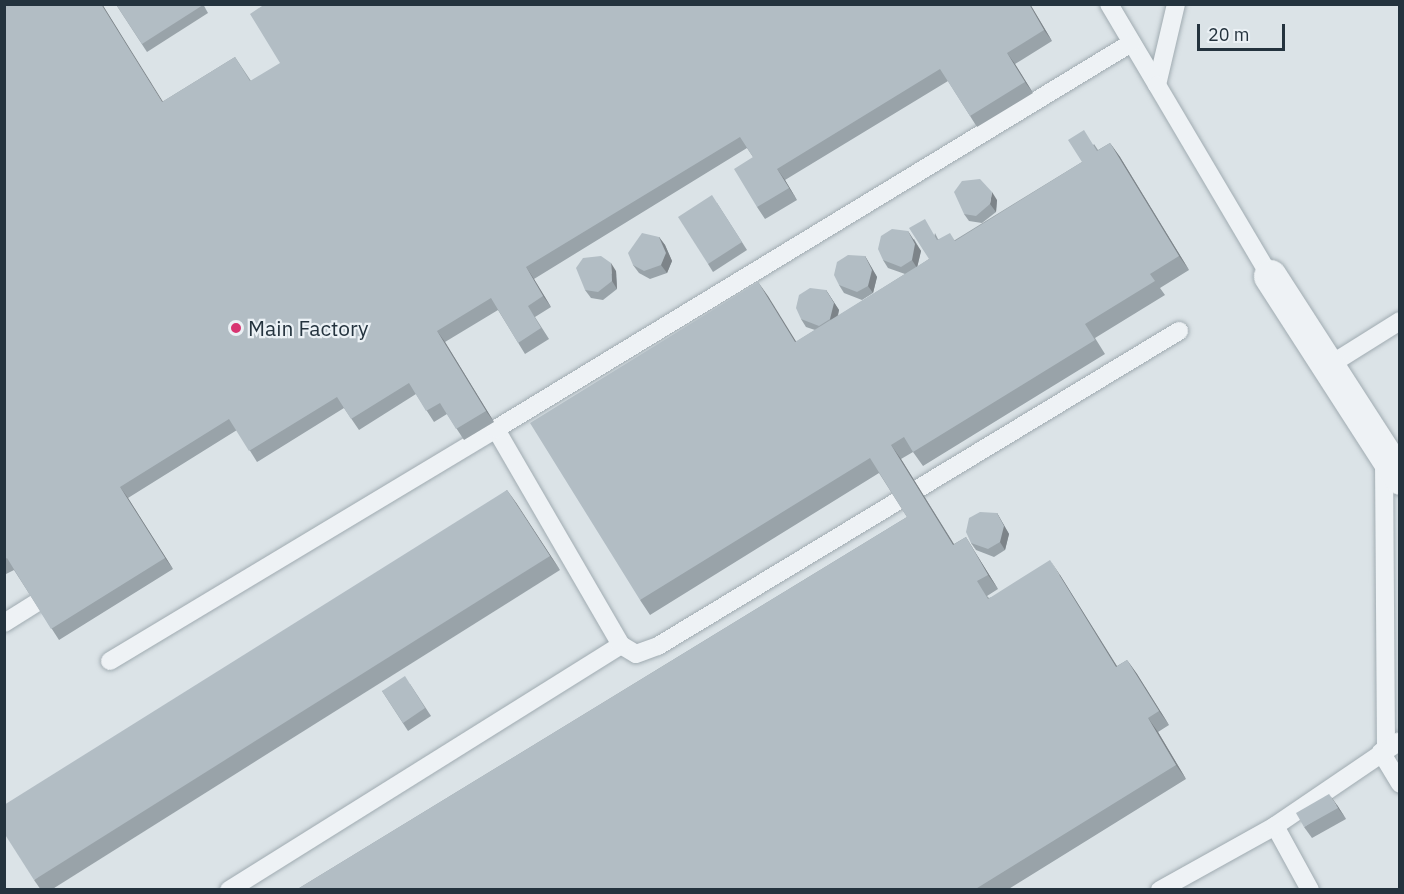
<!DOCTYPE html>
<style>
body{margin:0}
#map{position:relative;width:1404px;height:894px;overflow:hidden;background:#dbe3e7;font-family:"IBM Plex Sans",sans-serif}
div>[style]{position:absolute}
[style*='--x']{left:calc(var(--x)*1px);top:calc(var(--y)*1px);width:calc(var(--w)*1px);rotate:calc(var(--a)*1deg)}
.roads{filter:drop-shadow(0 0 2px #a0abb1) drop-shadow(0 0 2px #a0abb1)}
.service>*{height:18px;margin:-9px;padding:0 9px;transform-origin:9px;border-radius:9px;background:#eef2f5}
.minor>*{height:33px;margin:-16.5px;padding:0 16.5px;transform-origin:16.5px;border-radius:16.5px;background:#eef2f5}
.wall>*{inset:0;background:#99a3a9}
.shaded-wall>*{inset:0;background:#7d8489}
.building>*{inset:0;background:#b2bdc4}
.dots>*{width:16px;height:16px;translate:-50% -50%;box-sizing:border-box;border:3px solid #ebf1f5;border-radius:50%}
span{translate:-50% -50%;white-space:nowrap;text-align:center;line-height:1.15;-webkit-text-stroke:4.5px #ebf1f5;paint-order:stroke}
.poi-label{font-size:21px;color:#24333e}
.left{translate:0 -50%;text-align:left}
.frame{position:absolute;inset:0;border:6px solid #24333e;pointer-events:none}
.scale{position:absolute;left:1197px;top:24px;width:88px;height:27px;box-sizing:border-box;border:3px solid #24333e;border-top:0;padding-left:8px;font-size:18px;line-height:21px;white-space:nowrap;color:#24333e;-webkit-text-stroke:4px #ebf1f5;paint-order:stroke}
</style>
<div id="map">
<div class="roads">
<div class="service">
<i style="--x:1109;--y:4;--w:94;--a:59.3"></i>
<i style="--x:1176;--y:4;--w:83;--a:103.2"></i>
<i style="--x:1157;--y:85;--w:222;--a:59.4"></i>
<i style="--x:1328;--y:366;--w:85;--a:-32"></i>
<i style="--x:1384;--y:462;--w:286;--a:89.6"></i>
<i style="--x:4;--y:623;--w:38;--a:-32"></i>
<i style="--x:621;--y:645;--w:17;--a:31"></i>
<i style="--x:636;--y:654;--w:23;--a:-20"></i>
<i style="--x:658;--y:646;--w:609;--a:-31.16"></i>
<i style="--x:110;--y:661;--w:450;--a:-31"></i>
<i style="--x:1381;--y:752;--w:37;--a:59"></i>
<i style="--x:1275;--y:826;--w:73;--a:61.3"></i>
<i style="--x:229;--y:890;--w:462;--a:-32"></i>
<i style="--x:621;--y:645;--w:250;--a:-120.1"></i>
<i style="--x:496;--y:429;--w:743;--a:-31.29"></i>
<i style="--x:1160;--y:890;--w:132;--a:-29.1"></i>
<i style="--x:1275;--y:826;--w:151;--a:-34.2"></i>
</div>
<div class="minor">
<i style="--x:1270;--y:276;--w:240;--a:57.2"></i>
</div>
</div>
<div class="wall">
<i style="clip-path:polygon(4px 4px,102px 4px,162px 102px,235px 57px,251px 81px,1030px 4px,1052px 41px,1015px 64px,1033px 93px,977px 127px,948px 81px,785px 180px,797px 200px,765px 219px,757px 207px,753px 157px,747px 148px,534px 279px,551px 307px,535px 317px,549px 339px,525px 354px,498px 310px,445px 342px,494px 422px,464px 440px,447px 414px,434px 422px,416px 394px,359px 430px,344px 408px,257px 462px,237px 430px,128px 498px,173px 569px,59px 640px,14px 570px,4px 575px)"></i>
<i style="clip-path:polygon(203px 4px,208px 13px,147px 52px,117px 6px)"></i>
<i style="clip-path:polygon(1110px 143px,1120px 157px,1189px 270px,1160px 288px,1165px 295px,1095px 338px,1105px 354px,923px 466px,913px 452px,901px 459px,954px 544px,966px 537px,975px 552px,998px 589px,987px 596px,989px 598px,1060px 575px,1117px 666px,1127px 660px,1137px 674px,1169px 725px,1158px 732px,1186px 779px,1007px 890px,296px 890px,907px 517px,879px 473px,650px 615px,640px 600px,758px 282px,796px 342px,815px 330px,806px 327px,801px 319px,826px 290px,839px 310px,838px 316px,905px 274px,888px 268px,883px 260px,914px 239px,921px 251px,917px 267px,929px 259px,935px 233px,938px 239px,955px 240px,1082px 162px,1094px 144px,1098px 150px)"></i>
<i style="clip-path:polygon(997px 200px,996px 212px,982px 223px,969px 221px,964px 214px)"></i>
<i style="clip-path:polygon(717px 203px,747px 250px,713px 272px,708px 264px)"></i>
<i style="clip-path:polygon(659px 237px,665px 245px,672px 261px,667px 273px,650px 279px,639px 273px,633px 265px)"></i>
<i style="clip-path:polygon(865px 256px,877px 277px,873px 293px,862px 300px,844px 293px,839px 285px)"></i>
<i style="clip-path:polygon(616px 271px,617px 289px,603px 300px,591px 298px,585px 290px)"></i>
<i style="clip-path:polygon(507px 490px,560px 570px,51px 890px,41px 890px,34px 880px)"></i>
<i style="clip-path:polygon(997px 513px,1009px 534px,1005px 550px,994px 557px,976px 550px,971px 543px)"></i>
<i style="clip-path:polygon(410px 684px,431px 716px,408px 731px,382px 691px)"></i>
<i style="clip-path:polygon(1337px 805px,1346px 819px,1312px 838px,1304px 827px)"></i>
</div>
<div class="shaded-wall">
<i style="clip-path:polygon(101px 4px,102px 4px,170px 113px,162px 102px)"></i>
<i style="clip-path:polygon(1029px 4px,1030px 4px,1052px 41px,1044px 30px)"></i>
<i style="clip-path:polygon(1007px 53px,1015px 64px,1033px 93px,1025px 82px)"></i>
<i style="clip-path:polygon(1110px 143px,1120px 157px,1189px 270px,1179px 256px)"></i>
<i style="clip-path:polygon(777px 169px,785px 180px,797px 200px,789px 188px)"></i>
<i style="clip-path:polygon(992px 192px,997px 200px,996px 212px,990px 204px)"></i>
<i style="clip-path:polygon(908px 231px,921px 251px,917px 268px,912px 260px)"></i>
<i style="clip-path:polygon(659px 237px,665px 245px,672px 261px,667px 273px,661px 265px)"></i>
<i style="clip-path:polygon(865px 256px,877px 277px,873px 293px,868px 286px)"></i>
<i style="clip-path:polygon(611px 263px,616px 271px,617px 289px,612px 281px)"></i>
<i style="clip-path:polygon(526px 267px,534px 279px,551px 307px,543px 296px)"></i>
<i style="clip-path:polygon(758px 282px,768px 296px,805px 356px,795px 342px)"></i>
<i style="clip-path:polygon(826px 290px,839px 310px,835px 326px,830px 319px)"></i>
<i style="clip-path:polygon(437px 331px,445px 342px,494px 422px,486px 411px)"></i>
<i style="clip-path:polygon(891px 445px,901px 459px,963px 559px,953px 545px)"></i>
<i style="clip-path:polygon(120px 487px,128px 498px,173px 569px,165px 558px)"></i>
<i style="clip-path:polygon(507px 490px,517px 504px,560px 570px,550px 556px)"></i>
<i style="clip-path:polygon(997px 513px,1009px 534px,1005px 550px,1000px 542px)"></i>
<i style="clip-path:polygon(966px 537px,975px 552px,998px 589px,988px 575px)"></i>
<i style="clip-path:polygon(1050px 560px,1060px 575px,1126px 681px,1116px 667px)"></i>
<i style="clip-path:polygon(1127px 660px,1137px 674px,1169px 725px,1159px 711px)"></i>
<i style="clip-path:polygon(1148px 718px,1158px 732px,1186px 779px,1176px 765px)"></i>
<i style="clip-path:polygon(1329px 794px,1337px 805px,1346px 819px,1338px 808px)"></i>
</div>
<div class="building">
<i style="clip-path:polygon(4px 4px,101px 4px,162px 102px,235px 57px,250px 81px,280px 63px,250px 14px,265px 4px,1029px 4px,1044px 30px,1007px 53px,1025px 82px,970px 116px,940px 69px,777px 169px,789px 188px,757px 207px,734px 169px,753px 157px,740px 137px,526px 267px,543px 296px,528px 306px,541px 328px,518px 343px,491px 298px,437px 331px,486px 411px,456px 429px,440px 403px,426px 411px,409px 383px,351px 419px,337px 397px,249px 451px,229px 419px,120px 487px,165px 558px,51px 629px,7px 558px,4px 560px)"></i>
<i style="clip-path:polygon(120px 4px,203px 4px,203px 5px,142px 44px,117px 6px)"></i>
<i style="clip-path:polygon(1084px 130px,1097px 151px,1110px 143px,1179px 256px,1150px 274px,1155px 281px,1085px 324px,1095px 340px,913px 452px,904px 437px,891px 445px,953px 545px,966px 537px,988px 575px,977px 581px,988px 599px,1050px 560px,1116px 667px,1127px 660px,1159px 711px,1148px 718px,1176px 765px,974px 890px,296px 890px,907px 517px,870px 458px,640px 600px,530px 423px,758px 282px,795px 342px,929px 259px,909px 228px,925px 219px,937px 240px,950px 233px,955px 241px,1082px 162px,1068px 140px)"></i>
<i style="clip-path:polygon(980px 179px,992px 192px,990px 204px,976px 216px,964px 214px,954px 192px,962px 181px)"></i>
<i style="clip-path:polygon(712px 195px,742px 242px,708px 264px,678px 217px)"></i>
<i style="clip-path:polygon(892px 229px,908px 231px,915px 244px,912px 260px,901px 267px,883px 260px,878px 249px,881px 236px)"></i>
<i style="clip-path:polygon(642px 233px,659px 237px,666px 253px,661px 265px,644px 271px,633px 265px,628px 253px)"></i>
<i style="clip-path:polygon(848px 255px,865px 256px,872px 270px,868px 286px,857px 292px,839px 285px,834px 275px,837px 262px)"></i>
<i style="clip-path:polygon(601px 256px,611px 263px,612px 281px,598px 292px,585px 290px,576px 268px,583px 258px)"></i>
<i style="clip-path:polygon(810px 288px,826px 290px,834px 303px,830px 319px,819px 326px,801px 319px,796px 308px,799px 295px)"></i>
<i style="clip-path:polygon(507px 490px,550px 556px,34px 880px,4px 833px,4px 805px)"></i>
<i style="clip-path:polygon(980px 512px,997px 513px,1004px 526px,1000px 542px,988px 549px,971px 543px,966px 532px,969px 518px)"></i>
<i style="clip-path:polygon(405px 676px,425px 708px,403px 723px,382px 691px)"></i>
<i style="clip-path:polygon(1329px 794px,1338px 808px,1304px 827px,1296px 813px)"></i>
</div>
<div class="dots">
<i style="left:236px;top:328px;background:#d83471"></i>
</div>
<div class="poi-label">
<span class="left" style="left:248px;top:328px">Main Factory</span>
</div>
<div class="frame"></div>
<div class="scale">20 m</div>
</div>
